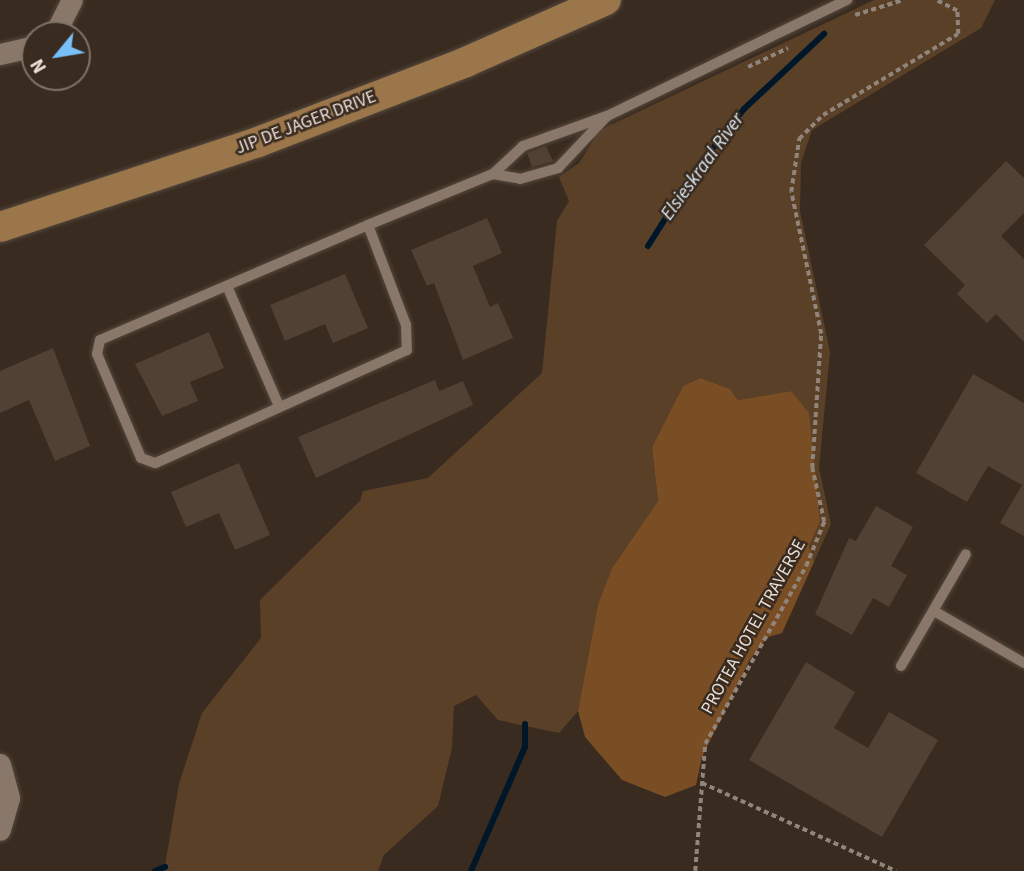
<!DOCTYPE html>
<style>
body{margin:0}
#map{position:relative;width:1024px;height:871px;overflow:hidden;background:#392b1f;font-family:"Source Sans 3",sans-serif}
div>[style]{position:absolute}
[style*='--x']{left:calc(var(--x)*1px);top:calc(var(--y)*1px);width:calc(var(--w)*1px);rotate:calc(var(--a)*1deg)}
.green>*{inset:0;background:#5b4028}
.forest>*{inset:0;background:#7a4e25}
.stream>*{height:6px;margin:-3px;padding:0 3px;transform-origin:3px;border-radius:3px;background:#00172a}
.building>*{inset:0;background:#504134}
.path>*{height:3.5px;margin-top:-1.75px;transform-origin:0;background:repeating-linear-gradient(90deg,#91857b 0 5px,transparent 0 8.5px)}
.roads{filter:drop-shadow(0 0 2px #54483e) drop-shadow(0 0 2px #54483e)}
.service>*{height:10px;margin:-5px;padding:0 5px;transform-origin:5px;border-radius:5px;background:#89786a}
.minor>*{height:21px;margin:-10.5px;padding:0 10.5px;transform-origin:10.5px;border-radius:10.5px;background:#89786a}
.secondary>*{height:30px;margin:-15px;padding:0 15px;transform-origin:15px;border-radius:15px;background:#9b764a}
span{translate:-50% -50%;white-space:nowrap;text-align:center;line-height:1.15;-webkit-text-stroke:5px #392b1f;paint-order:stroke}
.street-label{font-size:18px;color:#e9dfd8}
.water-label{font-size:19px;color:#d9e7f3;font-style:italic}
.north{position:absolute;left:21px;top:21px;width:70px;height:70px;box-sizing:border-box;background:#392b1f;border:2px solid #7f7369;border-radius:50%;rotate:240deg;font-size:19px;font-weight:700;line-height:28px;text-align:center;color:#e9dfd8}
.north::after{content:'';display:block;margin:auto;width:24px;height:32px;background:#79bff8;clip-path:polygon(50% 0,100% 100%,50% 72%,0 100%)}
</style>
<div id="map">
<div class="green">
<i style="clip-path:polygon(874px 0,995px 0,981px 28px,812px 130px,801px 163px,800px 211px,830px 352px,819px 468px,831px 524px,814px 562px,809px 546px,820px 510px,810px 448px,791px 391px,738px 400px,730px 389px,702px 378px,683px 386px,652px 447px,658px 501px,612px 568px,598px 604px,578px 711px,559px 733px,498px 720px,476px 695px,454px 706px,452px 748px,438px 806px,384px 855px,378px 871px,164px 871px,179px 784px,202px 713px,261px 638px,260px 600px,360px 501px,363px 491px,428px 478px,542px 373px,557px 221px,569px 201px,559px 177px,579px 163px,600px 130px)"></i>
</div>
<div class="forest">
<i style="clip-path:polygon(701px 378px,730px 389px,738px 400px,791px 391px,809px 413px,820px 521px,809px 546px,814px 562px,782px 633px,768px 637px,750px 659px,702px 757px,696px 785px,665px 797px,622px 780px,585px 737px,578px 711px,598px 604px,612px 568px,658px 501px,652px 447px,683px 386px)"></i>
</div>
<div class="stream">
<i style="--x:648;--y:246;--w:93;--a:-57.7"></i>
<i style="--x:698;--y:167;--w:74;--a:-51.6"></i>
<i style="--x:744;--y:109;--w:110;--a:-43.2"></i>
<i style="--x:155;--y:871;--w:11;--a:-22"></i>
<i style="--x:471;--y:871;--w:135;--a:-66.5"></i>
<i style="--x:525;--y:747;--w:23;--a:-90"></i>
</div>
<div class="building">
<i style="clip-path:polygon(546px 146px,553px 161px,532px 167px,527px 153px)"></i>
<i style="clip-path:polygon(1006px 161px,1024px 178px,1024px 213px,1001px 236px,1024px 259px,1024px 342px,996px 314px,987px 323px,957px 294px,965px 285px,924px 245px)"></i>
<i style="clip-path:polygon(487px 218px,502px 253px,473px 266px,490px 307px,498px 303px,513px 338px,463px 360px,434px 283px,427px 286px,411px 250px)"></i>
<i style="clip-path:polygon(345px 274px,368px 328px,333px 343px,325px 324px,285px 341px,270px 305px)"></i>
<i style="clip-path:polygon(209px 332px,224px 368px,190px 382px,198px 401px,162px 416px,135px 364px)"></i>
<i style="clip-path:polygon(53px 348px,90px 446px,55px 461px,29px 400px,0 413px,0 371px)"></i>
<i style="clip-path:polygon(973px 374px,1024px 403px,1024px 536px,1000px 523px,1022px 485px,988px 466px,967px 502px,916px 473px)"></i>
<i style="clip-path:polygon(435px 380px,439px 391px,463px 381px,473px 405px,316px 478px,298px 437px)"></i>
<i style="clip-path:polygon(239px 463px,270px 535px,235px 550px,219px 513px,186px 527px,171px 492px)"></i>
<i style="clip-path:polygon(876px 506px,913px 527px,891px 566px,907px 575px,889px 607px,873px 598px,852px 635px,815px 614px,849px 538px,856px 541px)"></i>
<i style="clip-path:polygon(806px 662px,855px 692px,834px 728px,868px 748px,889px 712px,938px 740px,882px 837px,749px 760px)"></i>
</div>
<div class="path">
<i style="--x:855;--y:15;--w:50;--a:-17.4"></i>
<i style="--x:748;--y:67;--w:44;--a:-25.4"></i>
<i style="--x:702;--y:783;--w:213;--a:24.4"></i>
<i style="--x:695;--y:871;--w:127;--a:-85.5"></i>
<i style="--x:705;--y:744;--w:205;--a:-60.4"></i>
<i style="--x:806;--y:566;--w:48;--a:-67.8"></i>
<i style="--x:824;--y:522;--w:55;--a:-102.5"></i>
<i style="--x:812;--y:468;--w:134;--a:-86.2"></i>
<i style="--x:821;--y:334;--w:145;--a:-101.9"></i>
<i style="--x:791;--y:192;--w:54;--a:-81.4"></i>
<i style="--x:799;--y:139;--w:34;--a:-45"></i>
<i style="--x:823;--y:115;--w:157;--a:-31"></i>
<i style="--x:958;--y:34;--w:23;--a:-92"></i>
<i style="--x:957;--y:11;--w:25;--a:-153"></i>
</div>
<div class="roads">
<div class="service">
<i style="--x:493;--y:174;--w:27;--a:10"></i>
<i style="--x:520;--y:179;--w:40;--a:-16"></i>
<i style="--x:558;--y:168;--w:71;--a:-46.7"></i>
<i style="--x:368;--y:225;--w:107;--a:69.2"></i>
<i style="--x:406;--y:325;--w:25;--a:88"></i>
<i style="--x:407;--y:350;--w:276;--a:155.8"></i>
<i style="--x:155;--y:463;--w:15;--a:-160"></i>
<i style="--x:141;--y:458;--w:113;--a:-112.9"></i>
<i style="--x:97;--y:354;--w:14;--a:-78"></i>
<i style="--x:100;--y:340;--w:292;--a:-23.2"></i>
<i style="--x:368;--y:225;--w:135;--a:-22.2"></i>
<i style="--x:493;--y:174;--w:41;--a:-43"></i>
<i style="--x:523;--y:146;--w:89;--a:-19.7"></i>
<i style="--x:607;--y:116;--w:267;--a:-25.8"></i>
<i style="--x:227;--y:286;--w:131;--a:66.6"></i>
<i style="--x:934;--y:611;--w:104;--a:30"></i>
<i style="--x:901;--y:666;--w:129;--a:-59.9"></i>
</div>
<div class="minor">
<i style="--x:54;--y:35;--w:39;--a:-63"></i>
<i style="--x:0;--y:54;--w:36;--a:-13"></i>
<i style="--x:0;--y:764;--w:35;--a:75"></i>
<i style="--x:9;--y:798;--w:33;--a:106"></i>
</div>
<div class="secondary">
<i style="--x:0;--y:227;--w:272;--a:-18.2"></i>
<i style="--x:258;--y:142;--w:223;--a:-21"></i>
<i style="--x:466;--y:62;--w:153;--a:-23.9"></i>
</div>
</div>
<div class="street-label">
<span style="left:306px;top:123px;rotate:-21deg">JIP DE JAGER DRIVE</span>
<span style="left:754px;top:627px;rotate:-61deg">PROTEA HOTEL TRAVERSE</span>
</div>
<div class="water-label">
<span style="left:703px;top:167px;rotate:-54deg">Elsieskraal River</span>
</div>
<div class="north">N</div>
</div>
